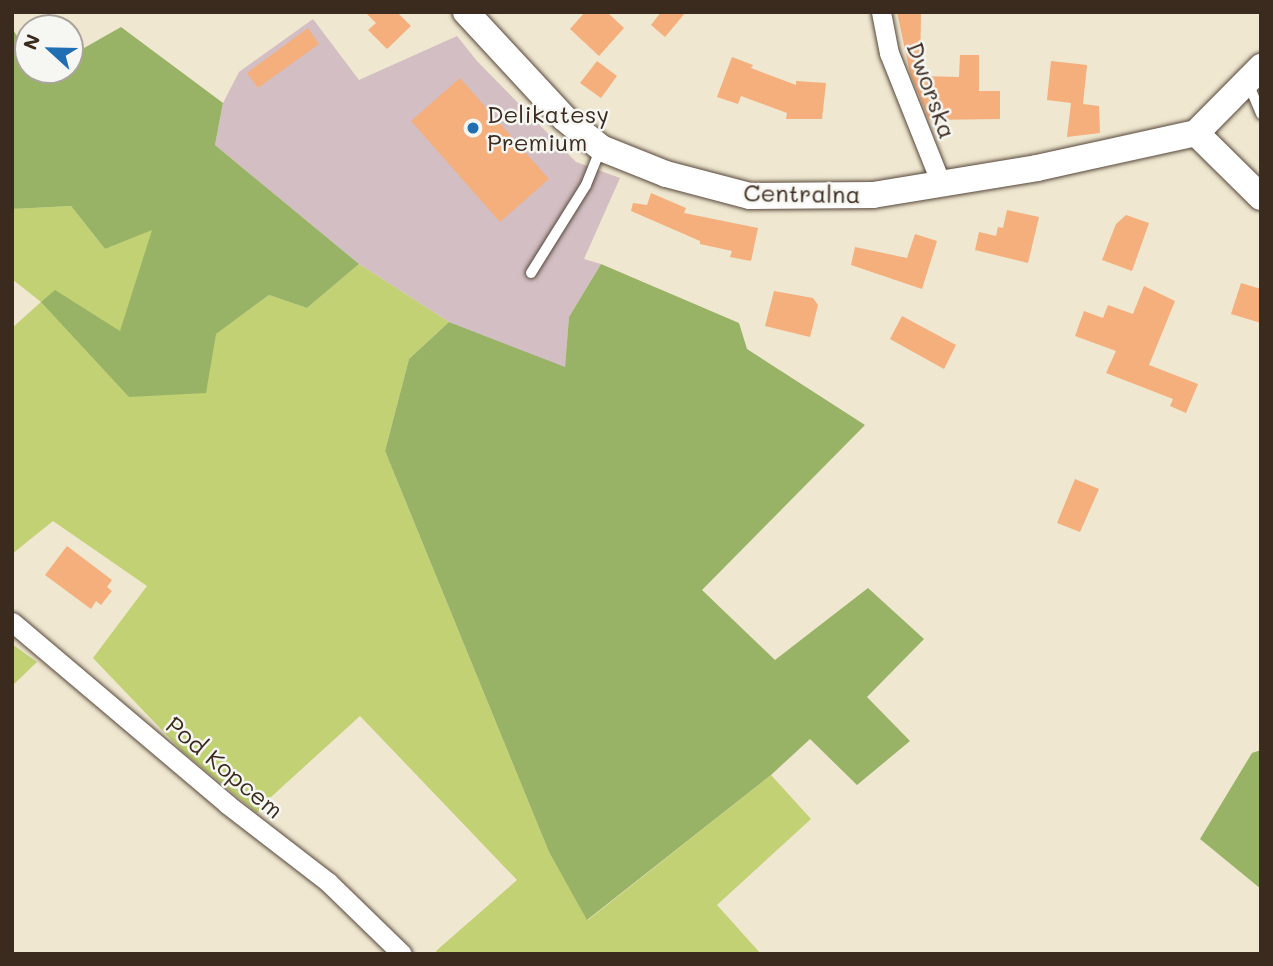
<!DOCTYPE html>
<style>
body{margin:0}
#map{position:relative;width:1273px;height:966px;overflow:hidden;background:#efe7d0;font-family:Mali,sans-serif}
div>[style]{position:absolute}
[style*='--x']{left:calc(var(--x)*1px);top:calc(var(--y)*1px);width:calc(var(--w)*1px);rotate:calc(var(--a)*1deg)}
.industrial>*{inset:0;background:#d2bec3}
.green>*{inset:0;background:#c1d174}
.forest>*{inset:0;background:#98b366}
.building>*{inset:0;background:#f4af7d}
.roads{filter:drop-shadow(0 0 2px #564639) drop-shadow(0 0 2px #564639)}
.lane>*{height:10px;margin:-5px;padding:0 5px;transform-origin:5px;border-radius:5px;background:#fff}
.street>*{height:19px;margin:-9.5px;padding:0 9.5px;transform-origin:9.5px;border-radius:9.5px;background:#fff}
.secondary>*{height:26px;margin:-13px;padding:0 13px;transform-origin:13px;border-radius:13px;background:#fff}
.dots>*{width:19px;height:19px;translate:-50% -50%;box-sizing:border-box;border:4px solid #f6f6f2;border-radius:50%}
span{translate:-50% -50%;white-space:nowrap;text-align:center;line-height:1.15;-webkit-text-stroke:5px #f6f6f2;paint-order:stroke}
.street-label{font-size:24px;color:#3b2a1e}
.poi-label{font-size:24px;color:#3b2a1e}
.left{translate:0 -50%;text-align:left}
.frame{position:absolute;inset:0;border:14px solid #3b2a1e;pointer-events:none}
.north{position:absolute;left:14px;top:14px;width:70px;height:70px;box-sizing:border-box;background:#f6f6f2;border:2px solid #aba49d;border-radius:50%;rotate:292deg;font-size:19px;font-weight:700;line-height:28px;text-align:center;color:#3b2a1e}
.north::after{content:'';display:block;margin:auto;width:24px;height:32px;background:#1f6fb2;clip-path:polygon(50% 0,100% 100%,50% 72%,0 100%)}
</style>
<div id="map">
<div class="industrial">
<i style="clip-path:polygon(313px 19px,359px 80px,457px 36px,477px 61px,576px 162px,620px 178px,584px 259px,601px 264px,569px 317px,565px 368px,449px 322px,359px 264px,215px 145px,223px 103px,239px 72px)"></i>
</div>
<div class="green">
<i style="clip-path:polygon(71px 206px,105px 249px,153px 229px,120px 332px,55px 291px,129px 397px,269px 295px,307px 308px,359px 264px,449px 322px,409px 359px,385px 451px,549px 852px,588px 920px,771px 775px,811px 819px,717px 905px,761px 954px,438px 954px,436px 951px,517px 880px,360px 716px,271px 797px,257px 813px,182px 751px,93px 658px,147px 586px,53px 521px,12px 554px,12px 328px,41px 302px,12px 279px,12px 209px)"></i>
<i style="clip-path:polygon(12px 644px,37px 662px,12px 686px)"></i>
</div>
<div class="forest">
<i style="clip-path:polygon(121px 27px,223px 103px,215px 145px,359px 264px,307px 308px,269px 295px,216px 334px,206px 393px,129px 397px,41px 302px,55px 290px,120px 331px,152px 230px,105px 249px,71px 206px,12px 209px,12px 28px,28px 54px,28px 70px,40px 73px,45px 70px,70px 70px,70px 56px)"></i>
<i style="clip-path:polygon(601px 264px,739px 323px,747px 349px,865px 425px,702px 590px,775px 660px,868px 588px,924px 639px,867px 697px,910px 741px,857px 785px,810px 739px,771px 775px,587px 920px,549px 852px,385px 451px,409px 359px,449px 322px,565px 367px,569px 317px)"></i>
<i style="clip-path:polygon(1261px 750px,1261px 889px,1200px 839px,1252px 753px)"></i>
</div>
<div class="building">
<i style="clip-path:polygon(365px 12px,397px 12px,411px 26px,387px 49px,368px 30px,376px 23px)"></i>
<i style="clip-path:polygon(585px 12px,607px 12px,624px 28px,599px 56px,570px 29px)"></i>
<i style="clip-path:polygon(661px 12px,686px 12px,665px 37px,651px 25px)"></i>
<i style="clip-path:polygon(897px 12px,921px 12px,920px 76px,959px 77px,960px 55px,979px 55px,979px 91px,1000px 91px,1000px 119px,929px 120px,910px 73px)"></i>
<i style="clip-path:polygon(308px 28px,319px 44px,258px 88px,247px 73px)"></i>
<i style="clip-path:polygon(732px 57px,753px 65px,751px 68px,796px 85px,796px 81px,826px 83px,822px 119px,786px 119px,787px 113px,741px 96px,738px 104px,717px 97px)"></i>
<i style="clip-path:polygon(597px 61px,617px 76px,601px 98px,580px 83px)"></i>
<i style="clip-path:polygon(1051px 61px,1087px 65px,1083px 104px,1099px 106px,1100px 133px,1067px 137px,1071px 103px,1047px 100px)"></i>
<i style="clip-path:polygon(460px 78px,549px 179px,500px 222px,411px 121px)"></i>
<i style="clip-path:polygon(651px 193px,686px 208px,684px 213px,758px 228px,751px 261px,730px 257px,732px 251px,700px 244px,700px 241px,631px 211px,633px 203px,647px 205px)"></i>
<i style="clip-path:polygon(1007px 210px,1039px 217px,1028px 263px,975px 250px,979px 232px,996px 236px,998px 227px,1003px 228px)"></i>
<i style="clip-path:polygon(1126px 215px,1149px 223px,1132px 271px,1102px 260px,1116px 224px)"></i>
<i style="clip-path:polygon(915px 234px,937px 241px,922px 289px,851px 265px,855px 247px,907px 258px)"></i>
<i style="clip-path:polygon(1241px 283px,1261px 289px,1261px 323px,1231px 314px)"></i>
<i style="clip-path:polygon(1144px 286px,1175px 301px,1149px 365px,1198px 384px,1186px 413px,1170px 406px,1173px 399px,1106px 373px,1116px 351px,1075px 336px,1084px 311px,1103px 318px,1108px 305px,1133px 314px)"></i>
<i style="clip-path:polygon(774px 291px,813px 298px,818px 305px,810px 337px,765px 326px)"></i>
<i style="clip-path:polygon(902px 316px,956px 345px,944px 369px,890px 339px)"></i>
<i style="clip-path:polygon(1075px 479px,1099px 489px,1080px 532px,1057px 523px)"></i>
<i style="clip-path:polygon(67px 546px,112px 580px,107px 587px,112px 591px,101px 605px,96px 601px,91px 609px,45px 575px)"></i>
</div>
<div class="roads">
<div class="lane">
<i style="--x:1248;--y:83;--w:34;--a:67"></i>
<i style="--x:531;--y:273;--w:104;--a:-58"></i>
<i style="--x:586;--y:185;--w:40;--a:-68"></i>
</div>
<div class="street">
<i style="--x:881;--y:12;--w:42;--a:79"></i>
<i style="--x:889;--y:53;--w:141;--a:68.3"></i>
<i style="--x:12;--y:622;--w:282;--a:40.2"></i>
<i style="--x:227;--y:804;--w:128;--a:37.7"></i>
<i style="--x:328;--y:882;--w:103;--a:44.2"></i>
</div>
<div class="secondary">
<i style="--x:466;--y:12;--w:144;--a:47.2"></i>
<i style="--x:564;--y:118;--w:48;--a:39"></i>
<i style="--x:601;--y:148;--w:70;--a:21.8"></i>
<i style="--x:666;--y:174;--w:87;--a:14.7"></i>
<i style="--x:750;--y:196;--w:123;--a:-0.5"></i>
<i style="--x:873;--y:195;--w:166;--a:-9.3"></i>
<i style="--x:1037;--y:168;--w:163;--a:-12.4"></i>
<i style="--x:1196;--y:133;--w:93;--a:-45.4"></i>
<i style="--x:1196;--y:133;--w:91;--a:44.6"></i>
</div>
</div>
<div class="dots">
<i style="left:473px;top:128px;background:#1f6fb2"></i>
</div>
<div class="street-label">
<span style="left:932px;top:90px;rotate:70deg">Dworska</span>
<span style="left:802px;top:193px;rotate:1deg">Centralna</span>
<span style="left:225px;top:767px;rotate:40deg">Pod Kopcem</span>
</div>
<div class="poi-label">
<span class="left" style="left:487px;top:128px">Delikatesy<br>Premium</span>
</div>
<div class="frame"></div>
<div class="north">N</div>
</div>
